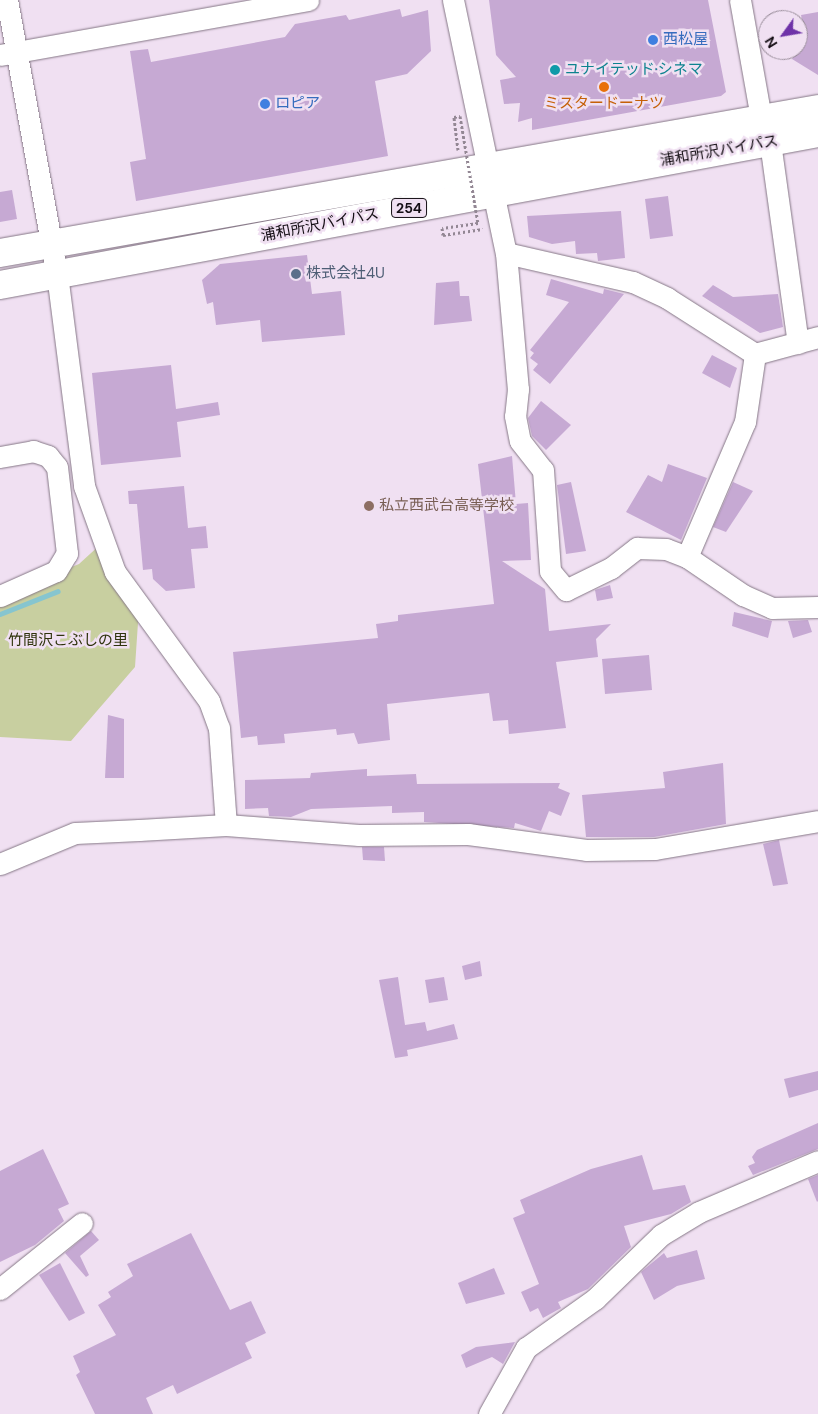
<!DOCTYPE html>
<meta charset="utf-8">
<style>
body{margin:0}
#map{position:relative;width:818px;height:1414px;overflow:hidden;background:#f0e0f2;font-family:"DM Sans","Noto Sans JP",sans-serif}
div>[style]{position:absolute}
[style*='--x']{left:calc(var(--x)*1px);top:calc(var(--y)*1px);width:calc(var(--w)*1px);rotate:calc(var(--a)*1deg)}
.green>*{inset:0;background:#c8cfa0}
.stream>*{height:5px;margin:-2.5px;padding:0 2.5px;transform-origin:2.5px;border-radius:2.5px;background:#86c5cf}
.building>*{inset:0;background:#c6a9d3}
.path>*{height:3px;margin-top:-1.5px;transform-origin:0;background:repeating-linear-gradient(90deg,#938794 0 2.5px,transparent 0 5px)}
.roads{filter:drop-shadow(0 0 1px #857786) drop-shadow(0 0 1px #857786)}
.minor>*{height:21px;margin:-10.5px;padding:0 10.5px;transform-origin:10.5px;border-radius:10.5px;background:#fff}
.highway>*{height:28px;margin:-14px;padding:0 14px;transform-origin:14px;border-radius:14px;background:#fff}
.path-bridge>*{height:3px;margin-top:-1.5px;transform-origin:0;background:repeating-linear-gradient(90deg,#938794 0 2.5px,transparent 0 5px)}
.dots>*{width:14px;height:14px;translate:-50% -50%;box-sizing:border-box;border:2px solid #f0e0f2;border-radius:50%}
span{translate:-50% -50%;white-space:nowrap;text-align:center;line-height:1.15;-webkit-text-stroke:5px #f0e0f2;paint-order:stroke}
.shield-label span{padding:1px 4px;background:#f0e0f2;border:1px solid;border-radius:4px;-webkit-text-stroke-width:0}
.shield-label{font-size:14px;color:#140e14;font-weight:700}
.shop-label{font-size:15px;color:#366cbe}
.left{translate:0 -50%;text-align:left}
.culture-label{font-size:15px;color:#0d838f}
.food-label{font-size:15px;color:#c56008}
.street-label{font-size:15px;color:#140e14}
.service-label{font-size:15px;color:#4e5e75}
.education-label{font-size:15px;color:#785e54}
.park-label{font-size:15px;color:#2f330c}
.north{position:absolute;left:758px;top:10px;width:50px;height:50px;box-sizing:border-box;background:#f0e0f2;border:1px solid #988c99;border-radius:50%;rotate:238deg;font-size:14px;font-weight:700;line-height:20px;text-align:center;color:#140e14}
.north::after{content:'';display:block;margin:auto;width:18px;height:22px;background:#6e32a8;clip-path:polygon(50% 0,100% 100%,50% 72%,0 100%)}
</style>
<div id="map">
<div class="green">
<i style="clip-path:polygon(102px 543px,139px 608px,135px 667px,71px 741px,0 737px,0 596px,79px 564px)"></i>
</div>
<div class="stream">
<i style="--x:0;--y:614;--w:62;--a:-21.6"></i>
</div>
<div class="building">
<i style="clip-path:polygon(489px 0,708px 0,726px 92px,721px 96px,532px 130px,532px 118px,518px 122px,520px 103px,504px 104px,500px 80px,516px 77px,496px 55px)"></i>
<i style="clip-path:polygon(400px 9px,402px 17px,428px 10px,431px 51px,407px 74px,375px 81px,388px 156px,136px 201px,130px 162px,146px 159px,130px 51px,148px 49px,151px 62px,285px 37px,295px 24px,346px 15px,349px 20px)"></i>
<i style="clip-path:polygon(818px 12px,818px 75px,792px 59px,806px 38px,801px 15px)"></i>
<i style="clip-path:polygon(12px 190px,17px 219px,0 222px,0 192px)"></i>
<i style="clip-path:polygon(668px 196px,673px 236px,650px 239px,645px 199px)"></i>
<i style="clip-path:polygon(621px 211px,625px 258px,598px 261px,597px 253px,576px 254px,575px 241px,552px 244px,529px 237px,527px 216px)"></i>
<i style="clip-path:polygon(307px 255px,312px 294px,341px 291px,345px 335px,262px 342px,260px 320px,216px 325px,213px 302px,207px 304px,202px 280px,220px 264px)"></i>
<i style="clip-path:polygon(551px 279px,603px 294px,604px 289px,624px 294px,550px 384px,533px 370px,538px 364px,530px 358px,534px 353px,530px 350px,569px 302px,546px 295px)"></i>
<i style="clip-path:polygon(459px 281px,460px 296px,469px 296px,472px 321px,434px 325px,436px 283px)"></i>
<i style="clip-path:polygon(713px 285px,733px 297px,778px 294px,783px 327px,760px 333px,702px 296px)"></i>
<i style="clip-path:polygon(712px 355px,737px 368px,730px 388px,702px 373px)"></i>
<i style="clip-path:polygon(171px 365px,176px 409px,218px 402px,220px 415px,177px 422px,181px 457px,101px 465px,92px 373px)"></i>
<i style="clip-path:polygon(541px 401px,571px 425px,546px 450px,532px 436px,528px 418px)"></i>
<i style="clip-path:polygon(512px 456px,516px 504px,528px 503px,531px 560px,502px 561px,545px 589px,549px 631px,611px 624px,596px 639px,598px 657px,556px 662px,566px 728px,509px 734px,508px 720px,493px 721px,489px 693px,387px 704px,390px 740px,358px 744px,354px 733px,337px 735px,336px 729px,284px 734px,285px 743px,258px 745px,257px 736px,241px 738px,233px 652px,378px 638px,376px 624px,398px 621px,398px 615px,494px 604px,478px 464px)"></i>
<i style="clip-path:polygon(668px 464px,707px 478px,681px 540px,626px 512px,648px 475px,662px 482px)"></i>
<i style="clip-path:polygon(571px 482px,586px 551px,566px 554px,557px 485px)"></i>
<i style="clip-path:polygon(733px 482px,753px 491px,726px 532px,713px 527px)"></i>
<i style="clip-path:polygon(184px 486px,188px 528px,206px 526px,208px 548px,191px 549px,195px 588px,166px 591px,153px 579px,152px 569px,143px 570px,137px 504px,129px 504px,128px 491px)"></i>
<i style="clip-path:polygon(610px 585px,613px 598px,597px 601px,595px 590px)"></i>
<i style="clip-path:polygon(734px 612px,772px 621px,768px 638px,732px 626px)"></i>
<i style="clip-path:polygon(808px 620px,812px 632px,793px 638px,788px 621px)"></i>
<i style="clip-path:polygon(649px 655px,652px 690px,605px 694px,602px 659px)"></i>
<i style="clip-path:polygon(108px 715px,124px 719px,124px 778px,105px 778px)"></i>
<i style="clip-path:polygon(723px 763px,726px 824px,654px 837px,586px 837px,582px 795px,665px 788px,663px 772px)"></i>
<i style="clip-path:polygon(367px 769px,367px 776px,416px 774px,417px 784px,560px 783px,558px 788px,570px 793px,561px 816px,549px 811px,541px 831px,515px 823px,514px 828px,424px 822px,424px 812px,392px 813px,392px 806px,311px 809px,291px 817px,269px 816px,268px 808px,245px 809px,245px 780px,310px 778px,311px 773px)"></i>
<i style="clip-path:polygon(779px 840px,788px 884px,773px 886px,763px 844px)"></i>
<i style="clip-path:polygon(362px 847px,384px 847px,385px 861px,363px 860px)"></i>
<i style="clip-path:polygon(480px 961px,482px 976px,465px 980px,462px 966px)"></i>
<i style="clip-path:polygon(398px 977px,405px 1025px,425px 1022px,427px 1031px,454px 1024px,458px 1039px,407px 1050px,408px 1056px,395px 1058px,379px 980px)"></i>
<i style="clip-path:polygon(444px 977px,448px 1000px,429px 1003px,425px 980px)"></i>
<i style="clip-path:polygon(818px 1071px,818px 1090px,789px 1098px,784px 1079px)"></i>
<i style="clip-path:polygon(818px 1123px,818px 1149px,753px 1175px,748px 1166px,755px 1163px,752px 1157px,757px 1150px)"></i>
<i style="clip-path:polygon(43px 1149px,69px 1204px,58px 1209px,64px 1221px,35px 1245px,0 1262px,0 1171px)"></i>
<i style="clip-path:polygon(642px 1155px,653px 1190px,685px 1185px,691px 1202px,671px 1214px,624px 1226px,631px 1247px,588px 1289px,558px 1302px,561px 1308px,543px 1318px,538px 1308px,530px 1312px,521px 1292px,539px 1284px,513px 1218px,525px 1213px,520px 1200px,591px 1169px)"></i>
<i style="clip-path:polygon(818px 1175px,818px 1201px,817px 1202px,808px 1179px)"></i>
<i style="clip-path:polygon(91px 1231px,99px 1240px,80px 1256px,89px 1275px,86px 1277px,65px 1253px)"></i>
<i style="clip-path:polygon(191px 1233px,230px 1310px,251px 1301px,266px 1333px,245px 1343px,252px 1358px,177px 1394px,173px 1385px,146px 1398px,153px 1414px,95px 1414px,76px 1375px,80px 1372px,73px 1356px,116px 1335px,98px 1305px,111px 1297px,108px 1292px,133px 1276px,127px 1264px)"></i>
<i style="clip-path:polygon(697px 1250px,705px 1279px,677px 1286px,654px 1300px,641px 1272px,664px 1253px,667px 1258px)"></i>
<i style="clip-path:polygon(60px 1263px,85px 1313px,69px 1321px,39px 1275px)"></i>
<i style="clip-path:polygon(494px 1268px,505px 1294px,466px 1304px,458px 1283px)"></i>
<i style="clip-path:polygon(515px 1342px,503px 1364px,492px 1357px,466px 1368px,461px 1355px,476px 1347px)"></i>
</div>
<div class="path">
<i style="--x:458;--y:150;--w:33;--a:-97"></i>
<i style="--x:454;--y:117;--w:6;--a:-9"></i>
<i style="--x:478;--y:223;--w:36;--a:172"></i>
<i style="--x:442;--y:228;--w:7;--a:82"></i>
<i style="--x:443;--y:235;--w:40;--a:-8.5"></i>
</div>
<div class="roads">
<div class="minor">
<i style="--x:7;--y:0;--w:279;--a:79.7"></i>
<i style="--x:57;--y:274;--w:214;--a:82.7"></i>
<i style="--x:84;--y:486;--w:91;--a:70.2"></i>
<i style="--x:115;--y:572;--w:160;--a:53.9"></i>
<i style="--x:209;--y:701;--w:29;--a:70"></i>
<i style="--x:219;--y:728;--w:97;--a:85.9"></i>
<i style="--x:453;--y:0;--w:258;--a:78.2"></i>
<i style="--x:506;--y:253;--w:137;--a:85"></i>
<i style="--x:518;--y:389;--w:27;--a:96"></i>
<i style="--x:515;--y:416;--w:25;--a:79"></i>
<i style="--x:520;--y:441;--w:37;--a:52"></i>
<i style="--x:543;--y:470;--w:101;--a:86"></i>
<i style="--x:550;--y:571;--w:25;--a:50"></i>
<i style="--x:566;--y:590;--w:50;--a:-26.1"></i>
<i style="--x:611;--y:568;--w:33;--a:-38"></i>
<i style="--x:637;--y:548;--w:29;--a:2"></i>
<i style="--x:666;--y:549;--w:22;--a:21"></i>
<i style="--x:687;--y:557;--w:68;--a:34.2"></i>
<i style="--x:743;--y:595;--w:32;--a:24"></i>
<i style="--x:772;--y:608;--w:46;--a:-1.2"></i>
<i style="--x:740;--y:0;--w:120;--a:79.9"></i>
<i style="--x:0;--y:55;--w:313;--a:-10.1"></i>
<i style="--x:770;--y:142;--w:203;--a:82.1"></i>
<i style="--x:506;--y:253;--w:130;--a:12.9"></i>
<i style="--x:633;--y:282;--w:38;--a:25"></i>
<i style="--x:667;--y:298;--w:104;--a:32.5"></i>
<i style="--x:755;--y:354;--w:65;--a:-15.1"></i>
<i style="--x:0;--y:457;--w:34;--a:-10"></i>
<i style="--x:33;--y:451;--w:16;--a:18"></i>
<i style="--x:48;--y:456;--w:14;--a:51"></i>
<i style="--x:57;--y:467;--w:87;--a:83.4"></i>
<i style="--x:67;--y:553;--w:21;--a:121"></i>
<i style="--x:56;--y:571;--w:61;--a:155.9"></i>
<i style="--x:687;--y:557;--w:147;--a:-66.8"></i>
<i style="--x:745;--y:422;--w:69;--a:-81.6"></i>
<i style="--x:0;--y:864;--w:81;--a:-22.5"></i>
<i style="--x:75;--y:833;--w:64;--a:-2.7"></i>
<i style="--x:139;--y:830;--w:87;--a:-3.3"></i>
<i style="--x:226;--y:825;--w:133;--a:4.3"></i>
<i style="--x:359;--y:835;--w:109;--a:-0.5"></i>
<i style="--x:468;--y:834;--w:119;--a:7.7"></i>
<i style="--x:586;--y:850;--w:69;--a:-0.8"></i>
<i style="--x:655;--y:849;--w:165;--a:-9.7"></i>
<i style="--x:0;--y:1289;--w:105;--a:-38.8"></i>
<i style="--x:489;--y:1414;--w:76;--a:-60.7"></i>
<i style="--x:526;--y:1348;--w:85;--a:-35.4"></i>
<i style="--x:595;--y:1299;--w:92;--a:-44.1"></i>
<i style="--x:661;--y:1235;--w:44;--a:-31.2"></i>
<i style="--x:699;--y:1212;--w:129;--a:-23.2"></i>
</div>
<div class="highway">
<i style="--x:0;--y:253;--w:831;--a:-9.98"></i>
<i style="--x:0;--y:285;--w:832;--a:-10.53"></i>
</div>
</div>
<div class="path-bridge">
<i style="--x:460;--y:116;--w:109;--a:80.5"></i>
</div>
<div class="dots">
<i style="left:653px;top:40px;background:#3f7fe0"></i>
<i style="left:555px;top:70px;background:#0f9aa8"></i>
<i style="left:604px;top:87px;background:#e8710a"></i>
<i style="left:265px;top:104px;background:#3f7fe0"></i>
<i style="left:296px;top:274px;background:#5c6f8a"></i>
<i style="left:369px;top:506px;background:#8d6e63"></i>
</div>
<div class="shield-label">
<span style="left:409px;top:208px">254</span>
</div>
<div class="shop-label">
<span class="left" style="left:663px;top:40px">西松屋</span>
<span class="left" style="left:275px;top:104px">ロピア</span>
</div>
<div class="culture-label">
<span class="left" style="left:565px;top:70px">ユナイテッド·シネマ</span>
</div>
<div class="food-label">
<span style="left:604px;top:104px">ミスタードーナツ</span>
</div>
<div class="street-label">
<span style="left:719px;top:151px;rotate:-10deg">浦和所沢バイパス</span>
<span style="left:320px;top:225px;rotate:-11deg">浦和所沢バイパス</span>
</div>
<div class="service-label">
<span class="left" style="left:306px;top:274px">株式会社4U</span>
</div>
<div class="education-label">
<span class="left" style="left:379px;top:506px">私立西武台高等学校</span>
</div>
<div class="park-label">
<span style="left:68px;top:641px">竹間沢こぶしの里</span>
</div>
<div class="north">N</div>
</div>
